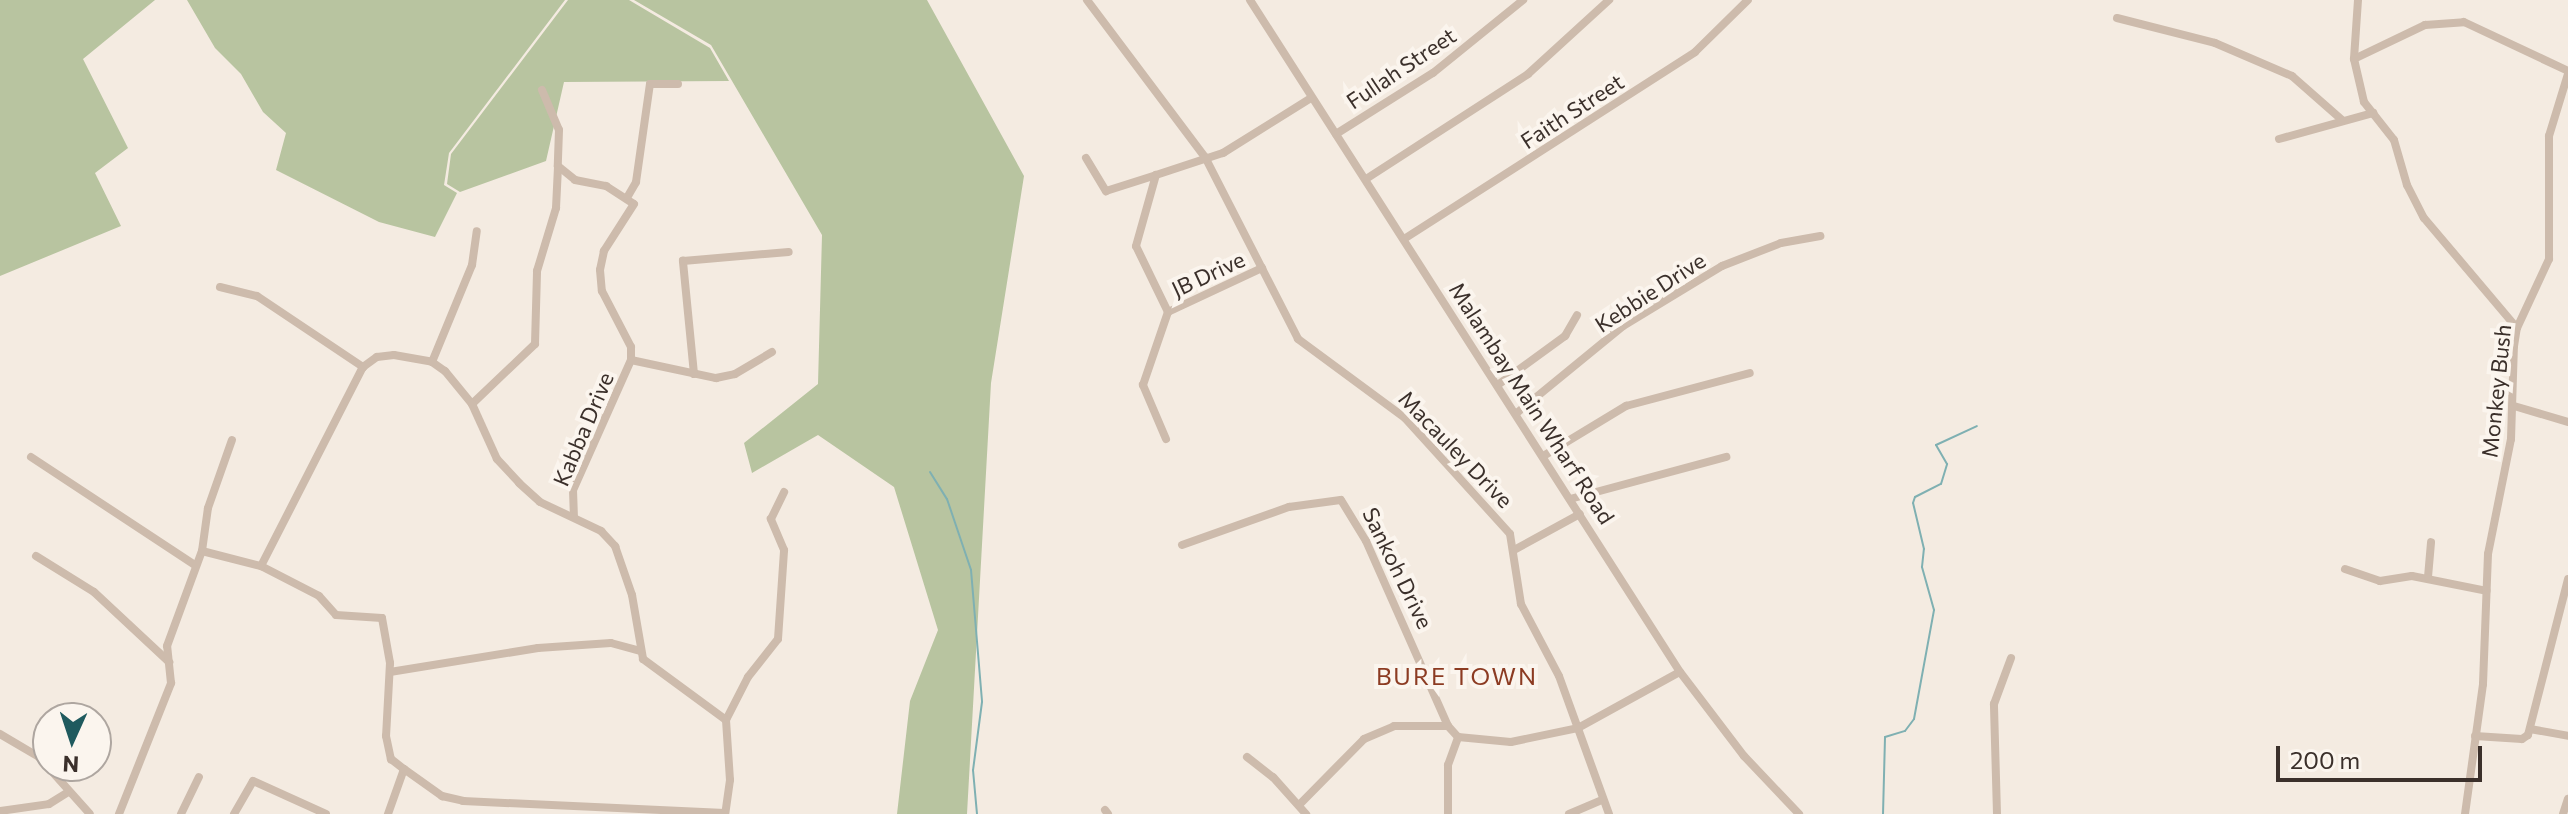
<!DOCTYPE html>
<style>
body{margin:0}
#map{position:relative;width:2568px;height:814px;overflow:hidden;background:#f4ebe1;font-family:Commissioner,sans-serif}
div>[style]{position:absolute}
[style*='--x']{left:calc(var(--x)*1px);top:calc(var(--y)*1px);width:calc(var(--w)*1px);rotate:calc(var(--a)*1deg)}
.green>*{inset:0;background:#b8c4a0}
.stream>*{height:2px;margin:-1px;padding:0 1px;transform-origin:1px;border-radius:1px;background:#7fb0b2}
.minor>*{height:8px;margin:-4px;padding:0 4px;transform-origin:4px;border-radius:4px;background:#cdbbac}
span{translate:-50% -50%;white-space:nowrap;text-align:center;line-height:1.15;-webkit-text-stroke:8px #fbf5ee;paint-order:stroke}
.street-label{font-size:22px;color:#3b302b}
.neighbourhood-label{font-size:24px;color:#8c3b22;letter-spacing:2px}
.north{position:absolute;left:32px;top:702px;width:80px;height:80px;box-sizing:border-box;background:#fbf5ee;border:2px solid #aea6a0;border-radius:50%;rotate:183deg;font-size:22px;font-weight:700;line-height:32px;text-align:center;color:#3b302b}
.north::after{content:'';display:block;margin:auto;width:28px;height:36px;background:#1f5a5e;clip-path:polygon(50% 0,100% 100%,50% 72%,0 100%)}
.scale{position:absolute;left:2276px;top:746px;width:206px;height:36px;box-sizing:border-box;border:4px solid #3b302b;border-top:0;padding-left:10px;font-size:24px;line-height:28px;white-space:nowrap;color:#3b302b;-webkit-text-stroke:6px #fbf5ee;paint-order:stroke}
</style>
<div id="map">
<div class="green">
<i style="clip-path:polygon(0 0,155px 0,83px 59px,128px 148px,95px 173px,121px 226px,0 276px)"></i>
<i style="clip-path:polygon(187px 0,565px 0,449px 153px,444px 185px,457px 193px,435px 237px,379px 222px,276px 170px,286px 133px,263px 112px,241px 74px,215px 48px)"></i>
<i style="clip-path:polygon(568px 0,629px 0,710px 48px,729px 81px,564px 82px,546px 161px,460px 192px,447px 184px,451px 154px)"></i>
<i style="clip-path:polygon(634px 0,927px 0,1024px 176px,991px 383px,967px 814px,897px 814px,910px 701px,938px 630px,894px 487px,818px 435px,752px 473px,744px 443px,818px 384px,822px 235px,711px 45px)"></i>
</div>
<div class="stream">
<i style="--x:930;--y:472;--w:32;--a:58"></i>
<i style="--x:947;--y:499;--w:75;--a:71.3"></i>
<i style="--x:971;--y:570;--w:132;--a:85.2"></i>
<i style="--x:982;--y:702;--w:69;--a:97.5"></i>
<i style="--x:973;--y:770;--w:44;--a:84.8"></i>
<i style="--x:1883;--y:814;--w:77;--a:-88.5"></i>
<i style="--x:1885;--y:737;--w:21;--a:-17"></i>
<i style="--x:1905;--y:731;--w:15;--a:-53"></i>
<i style="--x:1914;--y:719;--w:111;--a:-79.6"></i>
<i style="--x:1934;--y:610;--w:45;--a:-105.6"></i>
<i style="--x:1922;--y:567;--w:18;--a:-84"></i>
<i style="--x:1924;--y:549;--w:47;--a:-103.4"></i>
<i style="--x:1913;--y:503;--w:6;--a:-72"></i>
<i style="--x:1915;--y:497;--w:29;--a:-27"></i>
<i style="--x:1941;--y:484;--w:21;--a:-73"></i>
<i style="--x:1947;--y:464;--w:22;--a:-120"></i>
<i style="--x:1936;--y:445;--w:45;--a:-24.9"></i>
</div>
<div class="minor">
<i style="--x:1087;--y:0;--w:196;--a:53.1"></i>
<i style="--x:1205;--y:157;--w:204;--a:62.9"></i>
<i style="--x:1298;--y:339;--w:133;--a:36.4"></i>
<i style="--x:1405;--y:418;--w:156;--a:47.8"></i>
<i style="--x:1510;--y:534;--w:71;--a:81.1"></i>
<i style="--x:1521;--y:604;--w:81;--a:62.2"></i>
<i style="--x:1559;--y:676;--w:147;--a:70.1"></i>
<i style="--x:1250;--y:0;--w:798;--a:57.39"></i>
<i style="--x:1680;--y:672;--w:106;--a:52.7"></i>
<i style="--x:1744;--y:756;--w:80;--a:46.5"></i>
<i style="--x:2358;--y:0;--w:59;--a:93.9"></i>
<i style="--x:2354;--y:59;--w:44;--a:76.9"></i>
<i style="--x:2364;--y:102;--w:48;--a:51.7"></i>
<i style="--x:2394;--y:140;--w:47;--a:73.9"></i>
<i style="--x:2407;--y:185;--w:37;--a:63"></i>
<i style="--x:2424;--y:218;--w:144;--a:49.8"></i>
<i style="--x:2117;--y:18;--w:101;--a:14.3"></i>
<i style="--x:2215;--y:43;--w:84;--a:23.2"></i>
<i style="--x:2292;--y:76;--w:67;--a:41.3"></i>
<i style="--x:2354;--y:59;--w:79;--a:-25.6"></i>
<i style="--x:2425;--y:25;--w:39;--a:-4"></i>
<i style="--x:2464;--y:22;--w:115;--a:25.2"></i>
<i style="--x:542;--y:90;--w:43;--a:67"></i>
<i style="--x:559;--y:130;--w:36;--a:92"></i>
<i style="--x:558;--y:166;--w:22;--a:39"></i>
<i style="--x:575;--y:180;--w:32;--a:11"></i>
<i style="--x:606;--y:186;--w:33;--a:33"></i>
<i style="--x:634;--y:204;--w:56;--a:122.6"></i>
<i style="--x:604;--y:251;--w:19;--a:102"></i>
<i style="--x:600;--y:270;--w:21;--a:85"></i>
<i style="--x:602;--y:291;--w:63;--a:62.6"></i>
<i style="--x:631;--y:347;--w:13;--a:90"></i>
<i style="--x:631;--y:360;--w:142;--a:114"></i>
<i style="--x:573;--y:490;--w:27;--a:88"></i>
<i style="--x:1336;--y:134;--w:115;--a:-32.2"></i>
<i style="--x:1433;--y:73;--w:116;--a:-39"></i>
<i style="--x:2279;--y:139;--w:98;--a:-15.5"></i>
<i style="--x:1086;--y:158;--w:39;--a:59"></i>
<i style="--x:1106;--y:191;--w:52;--a:-17.7"></i>
<i style="--x:1366;--y:179;--w:193;--a:-32.9"></i>
<i style="--x:1528;--y:74;--w:110;--a:-42.4"></i>
<i style="--x:628;--y:196;--w:16;--a:-60"></i>
<i style="--x:636;--y:182;--w:99;--a:-81.9"></i>
<i style="--x:650;--y:84;--w:28;--a:0"></i>
<i style="--x:1404;--y:239;--w:346;--a:-32.7"></i>
<i style="--x:1695;--y:52;--w:74;--a:-44.5"></i>
<i style="--x:220;--y:287;--w:38;--a:14"></i>
<i style="--x:257;--y:296;--w:128;--a:33.8"></i>
<i style="--x:1168;--y:312;--w:104;--a:-25.1"></i>
<i style="--x:631;--y:360;--w:87;--a:12"></i>
<i style="--x:716;--y:378;--w:19;--a:-12"></i>
<i style="--x:735;--y:374;--w:43;--a:-30.7"></i>
<i style="--x:432;--y:362;--w:105;--a:-67.6"></i>
<i style="--x:472;--y:265;--w:34;--a:-82"></i>
<i style="--x:694;--y:374;--w:114;--a:-95.6"></i>
<i style="--x:683;--y:261;--w:106;--a:-4.9"></i>
<i style="--x:1499;--y:384;--w:82;--a:-36"></i>
<i style="--x:1565;--y:336;--w:24;--a:-60"></i>
<i style="--x:472;--y:404;--w:87;--a:-43.6"></i>
<i style="--x:535;--y:344;--w:73;--a:-88.4"></i>
<i style="--x:537;--y:271;--w:66;--a:-73.2"></i>
<i style="--x:556;--y:208;--w:41;--a:-87.2"></i>
<i style="--x:2514;--y:406;--w:56;--a:16.5"></i>
<i style="--x:1518;--y:412;--w:136;--a:-39.3"></i>
<i style="--x:1623;--y:326;--w:116;--a:-31.2"></i>
<i style="--x:1722;--y:266;--w:63;--a:-21.3"></i>
<i style="--x:1781;--y:243;--w:40;--a:-10"></i>
<i style="--x:1166;--y:439;--w:59;--a:-113.1"></i>
<i style="--x:1143;--y:385;--w:77;--a:-71.1"></i>
<i style="--x:1168;--y:312;--w:73;--a:-115.9"></i>
<i style="--x:1136;--y:246;--w:74;--a:-74.3"></i>
<i style="--x:1156;--y:175;--w:71;--a:-18.2"></i>
<i style="--x:1223;--y:153;--w:104;--a:-32"></i>
<i style="--x:1545;--y:455;--w:95;--a:-31.2"></i>
<i style="--x:1626;--y:406;--w:128;--a:-14.9"></i>
<i style="--x:31;--y:457;--w:196;--a:33.4"></i>
<i style="--x:1570;--y:499;--w:162;--a:-15.1"></i>
<i style="--x:1182;--y:545;--w:114;--a:-19.6"></i>
<i style="--x:1289;--y:507;--w:52;--a:-7.7"></i>
<i style="--x:1341;--y:500;--w:48;--a:58.6"></i>
<i style="--x:1366;--y:541;--w:202;--a:66.1"></i>
<i style="--x:1448;--y:726;--w:15;--a:48"></i>
<i style="--x:1458;--y:737;--w:53;--a:5.4"></i>
<i style="--x:1511;--y:742;--w:68;--a:-11.8"></i>
<i style="--x:1578;--y:728;--w:116;--a:-28.8"></i>
<i style="--x:1514;--y:550;--w:75;--a:-28.6"></i>
<i style="--x:202;--y:551;--w:43;--a:-82.1"></i>
<i style="--x:208;--y:508;--w:72;--a:-70.6"></i>
<i style="--x:36;--y:556;--w:68;--a:31.8"></i>
<i style="--x:94;--y:592;--w:103;--a:43"></i>
<i style="--x:261;--y:566;--w:65;--a:27.3"></i>
<i style="--x:319;--y:596;--w:25;--a:48"></i>
<i style="--x:336;--y:615;--w:46;--a:3.7"></i>
<i style="--x:382;--y:618;--w:46;--a:79.9"></i>
<i style="--x:390;--y:663;--w:73;--a:93.1"></i>
<i style="--x:386;--y:736;--w:24;--a:78"></i>
<i style="--x:391;--y:759;--w:16;--a:38"></i>
<i style="--x:404;--y:769;--w:48;--a:109.6"></i>
<i style="--x:2345;--y:569;--w:37;--a:19"></i>
<i style="--x:2380;--y:581;--w:32;--a:-9"></i>
<i style="--x:2412;--y:576;--w:76;--a:11.3"></i>
<i style="--x:2428;--y:577;--w:35;--a:-85"></i>
<i style="--x:390;--y:672;--w:150;--a:-9.2"></i>
<i style="--x:538;--y:648;--w:73;--a:-3.9"></i>
<i style="--x:611;--y:643;--w:31;--a:15"></i>
<i style="--x:726;--y:720;--w:48;--a:-62.9"></i>
<i style="--x:748;--y:677;--w:48;--a:-51.7"></i>
<i style="--x:778;--y:639;--w:89;--a:-86.1"></i>
<i style="--x:784;--y:550;--w:34;--a:-113"></i>
<i style="--x:771;--y:519;--w:30;--a:-64"></i>
<i style="--x:2530;--y:729;--w:39;--a:10"></i>
<i style="--x:0;--y:734;--w:45;--a:30.5"></i>
<i style="--x:39;--y:757;--w:76;--a:48.2"></i>
<i style="--x:2475;--y:736;--w:47;--a:3.7"></i>
<i style="--x:2522;--y:739;--w:7;--a:-34"></i>
<i style="--x:2528;--y:735;--w:161;--a:-75.6"></i>
<i style="--x:1247;--y:757;--w:33;--a:38"></i>
<i style="--x:1273;--y:777;--w:50;--a:48.3"></i>
<i style="--x:404;--y:769;--w:47;--a:35.4"></i>
<i style="--x:442;--y:796;--w:22;--a:13"></i>
<i style="--x:463;--y:801;--w:262;--a:2.6"></i>
<i style="--x:1300;--y:804;--w:91;--a:-45.4"></i>
<i style="--x:1364;--y:739;--w:33;--a:-23"></i>
<i style="--x:1394;--y:726;--w:54;--a:0"></i>
<i style="--x:1105;--y:810;--w:5;--a:53"></i>
<i style="--x:0;--y:811;--w:49;--a:-8.1"></i>
<i style="--x:49;--y:804;--w:22;--a:-32"></i>
<i style="--x:119;--y:814;--w:141;--a:-68.3"></i>
<i style="--x:171;--y:683;--w:37;--a:-96"></i>
<i style="--x:167;--y:646;--w:101;--a:-69.8"></i>
<i style="--x:202;--y:551;--w:61;--a:14.3"></i>
<i style="--x:261;--y:566;--w:224;--a:-62.9"></i>
<i style="--x:363;--y:367;--w:17;--a:-36"></i>
<i style="--x:377;--y:357;--w:17;--a:-7"></i>
<i style="--x:394;--y:355;--w:39;--a:10"></i>
<i style="--x:432;--y:362;--w:16;--a:35"></i>
<i style="--x:445;--y:371;--w:43;--a:50.7"></i>
<i style="--x:472;--y:404;--w:60;--a:65.6"></i>
<i style="--x:497;--y:459;--w:33;--a:47"></i>
<i style="--x:519;--y:483;--w:28;--a:42"></i>
<i style="--x:540;--y:502;--w:68;--a:25.4"></i>
<i style="--x:601;--y:531;--w:21;--a:47"></i>
<i style="--x:615;--y:546;--w:52;--a:70.9"></i>
<i style="--x:632;--y:595;--w:65;--a:80.2"></i>
<i style="--x:643;--y:659;--w:103;--a:36.3"></i>
<i style="--x:726;--y:720;--w:60;--a:86.2"></i>
<i style="--x:730;--y:780;--w:34;--a:98"></i>
<i style="--x:181;--y:814;--w:41;--a:-64.1"></i>
<i style="--x:234;--y:814;--w:38;--a:-60"></i>
<i style="--x:253;--y:781;--w:80;--a:24.3"></i>
<i style="--x:1448;--y:814;--w:49;--a:-90"></i>
<i style="--x:1448;--y:765;--w:30;--a:-70"></i>
<i style="--x:1569;--y:814;--w:36;--a:-23"></i>
<i style="--x:1997;--y:814;--w:110;--a:-91.6"></i>
<i style="--x:1994;--y:704;--w:49;--a:-69.7"></i>
<i style="--x:2465;--y:814;--w:131;--a:-82.1"></i>
<i style="--x:2483;--y:684;--w:130;--a:-87.8"></i>
<i style="--x:2488;--y:554;--w:117;--a:-78.7"></i>
<i style="--x:2511;--y:439;--w:93;--a:-88.2"></i>
<i style="--x:2514;--y:346;--w:18;--a:-81"></i>
<i style="--x:2517;--y:328;--w:76;--a:-65.1"></i>
<i style="--x:2549;--y:259;--w:123;--a:-90"></i>
<i style="--x:2549;--y:136;--w:65;--a:-73"></i>
<i style="--x:2563;--y:814;--w:16;--a:-72"></i>
</div>
<div class="street-label">
<span style="left:1401px;top:68px;rotate:-34deg">Fullah Street</span>
<span style="left:1572px;top:111px;rotate:-33deg">Faith Street</span>
<span style="left:1208px;top:274px;rotate:-25deg">JB Drive</span>
<span style="left:1650px;top:292px;rotate:-33deg">Kebbie Drive</span>
<span style="left:2496px;top:391px;rotate:-84deg">Monkey Bush</span>
<span style="left:1532px;top:403px;rotate:57deg">Malambay Main Wharf Road</span>
<span style="left:583px;top:429px;rotate:-67deg">Kabba Drive</span>
<span style="left:1456px;top:449px;rotate:46deg">Macauley Drive</span>
<span style="left:1398px;top:568px;rotate:64deg">Sankoh Drive</span>
</div>
<div class="neighbourhood-label">
<span style="left:1457px;top:676px">BURE TOWN</span>
</div>
<div class="north">N</div>
<div class="scale">200 m</div>
</div>
